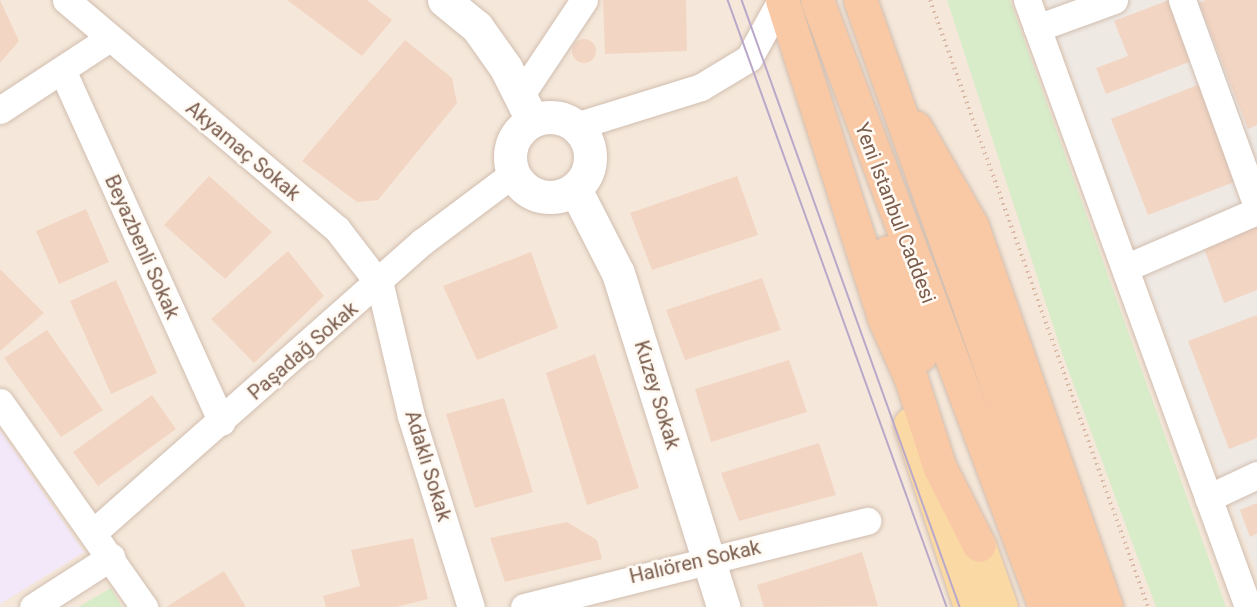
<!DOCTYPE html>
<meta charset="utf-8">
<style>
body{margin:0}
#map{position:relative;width:1257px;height:607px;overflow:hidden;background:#fdf6ec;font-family:Roboto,sans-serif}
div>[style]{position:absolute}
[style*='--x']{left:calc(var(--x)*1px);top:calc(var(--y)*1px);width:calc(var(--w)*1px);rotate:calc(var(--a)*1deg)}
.residential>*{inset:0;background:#f5e8da}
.industrial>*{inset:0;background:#efe9e4}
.education>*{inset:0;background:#f3e8fa}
.green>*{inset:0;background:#d8ecc9}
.building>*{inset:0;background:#f3d5c3}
.round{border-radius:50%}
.path>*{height:4px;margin-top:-2px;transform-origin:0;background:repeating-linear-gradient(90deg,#d9b8a5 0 1.5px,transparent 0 6px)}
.roads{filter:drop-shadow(0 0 2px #d1beb0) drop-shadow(0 0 2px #d1beb0)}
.minor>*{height:27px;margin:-13.5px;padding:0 13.5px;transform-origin:13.5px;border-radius:13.5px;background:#fff}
.tertiary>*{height:33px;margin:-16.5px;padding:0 16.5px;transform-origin:16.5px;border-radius:16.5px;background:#fff}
.tertiary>.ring{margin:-16.5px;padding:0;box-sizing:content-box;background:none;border:33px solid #fff;border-radius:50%}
.primary>*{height:33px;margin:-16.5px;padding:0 16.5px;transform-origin:16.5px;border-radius:16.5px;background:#fbd9a5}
.trunk>*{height:33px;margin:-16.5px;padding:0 16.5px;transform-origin:16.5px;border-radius:16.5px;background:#f9c8a4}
.tram>*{height:1.5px;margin:-0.75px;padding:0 0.75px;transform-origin:0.75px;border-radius:0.75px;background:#b9a8c9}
span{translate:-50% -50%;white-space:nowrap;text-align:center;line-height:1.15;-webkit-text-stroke:5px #fffaf3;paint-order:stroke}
.street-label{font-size:20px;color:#7a5c4d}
</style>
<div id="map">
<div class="residential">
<i style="clip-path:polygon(0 0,1257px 0,1257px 607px,0 607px)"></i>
</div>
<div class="industrial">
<i style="clip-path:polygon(1045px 0,1257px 0,1257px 573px,1158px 313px)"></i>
</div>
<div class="education">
<i style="clip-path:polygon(0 430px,84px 552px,0 604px)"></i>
</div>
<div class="green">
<i style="clip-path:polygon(947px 0,1010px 0,1226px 607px,1156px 607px,1062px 353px)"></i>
<i style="clip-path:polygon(111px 588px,122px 607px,78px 607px)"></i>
</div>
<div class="building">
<i style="clip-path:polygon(0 0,19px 41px,0 63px)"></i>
<i style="clip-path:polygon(287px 0,367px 0,392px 20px,362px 56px)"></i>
<i style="clip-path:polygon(603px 0,686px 0,687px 51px,605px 54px)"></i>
<i style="clip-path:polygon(1169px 0,1197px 59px,1106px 94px,1096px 68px,1128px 56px,1114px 21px)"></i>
<i style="clip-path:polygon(1206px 0,1257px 0,1257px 125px,1248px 129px,1199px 3px)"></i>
<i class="round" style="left:572px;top:39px;width:24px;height:24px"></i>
<i style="clip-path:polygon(405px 40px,452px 78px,457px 103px,378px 200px,357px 202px,302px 161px)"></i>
<i style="clip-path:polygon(1205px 82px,1242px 179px,1148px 215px,1111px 119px)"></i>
<i style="clip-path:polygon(209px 176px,272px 232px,225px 279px,164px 225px)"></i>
<i style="clip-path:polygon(737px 176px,758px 235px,652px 270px,630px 213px)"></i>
<i style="clip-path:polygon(86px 209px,109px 262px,59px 284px,36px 231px)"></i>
<i style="clip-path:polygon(1257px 218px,1257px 290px,1224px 303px,1201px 240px)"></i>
<i style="clip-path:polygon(288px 251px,324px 296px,254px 363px,211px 319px)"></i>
<i style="clip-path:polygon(531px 252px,558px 328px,477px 360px,443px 286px)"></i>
<i style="clip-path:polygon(0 269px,44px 313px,0 351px)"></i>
<i style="clip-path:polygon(762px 278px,781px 330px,685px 360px,666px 310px)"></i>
<i style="clip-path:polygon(116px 280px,157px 373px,111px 394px,70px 301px)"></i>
<i style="clip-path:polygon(1257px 315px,1257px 438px,1229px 449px,1188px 341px)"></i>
<i style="clip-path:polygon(47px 330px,103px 410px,61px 437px,4px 358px)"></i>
<i style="clip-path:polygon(595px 354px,639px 488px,587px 505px,546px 373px)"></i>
<i style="clip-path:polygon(789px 360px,807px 412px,711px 442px,695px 389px)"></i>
<i style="clip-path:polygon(152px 395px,176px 429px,98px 486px,73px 452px)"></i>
<i style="clip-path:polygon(504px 398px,533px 492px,475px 508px,446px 414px)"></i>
<i style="clip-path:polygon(819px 443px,836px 495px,739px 521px,721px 473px)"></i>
<i style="clip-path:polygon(1257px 503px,1257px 534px,1250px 537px,1240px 510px)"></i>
<i style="clip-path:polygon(567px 522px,597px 540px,602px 559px,505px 582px,490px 538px)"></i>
<i style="clip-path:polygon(413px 538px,428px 599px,396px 607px,326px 607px,323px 596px,360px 586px,351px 550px)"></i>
<i style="clip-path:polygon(862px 552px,878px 606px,764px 607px,757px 585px)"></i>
<i style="clip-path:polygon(224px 571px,246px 607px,166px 607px)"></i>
</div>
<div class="path">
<i style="--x:930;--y:0;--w:645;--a:70.24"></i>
</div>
<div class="roads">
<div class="minor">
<i style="--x:66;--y:0;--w:355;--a:40.2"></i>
<i style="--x:337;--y:229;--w:71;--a:52.5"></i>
<i style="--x:380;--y:285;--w:135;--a:76.7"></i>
<i style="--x:411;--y:416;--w:200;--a:72.6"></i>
<i style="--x:1027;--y:0;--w:646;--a:69.99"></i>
<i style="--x:1182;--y:0;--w:219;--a:70"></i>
<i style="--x:1037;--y:28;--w:82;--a:-20"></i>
<i style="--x:63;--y:72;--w:384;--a:65.6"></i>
<i style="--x:520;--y:96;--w:115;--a:-56.3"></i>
<i style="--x:0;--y:110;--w:129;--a:-33.3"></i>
<i style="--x:576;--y:126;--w:131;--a:-17.3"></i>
<i style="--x:701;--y:87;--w:56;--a:-31.1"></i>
<i style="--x:749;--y:58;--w:66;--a:-61.1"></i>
<i style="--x:1125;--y:268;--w:144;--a:-23.4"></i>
<i style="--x:0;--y:402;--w:251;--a:54.9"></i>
<i style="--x:1208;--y:498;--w:54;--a:-25.1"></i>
<i style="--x:94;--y:532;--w:438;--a:-41.5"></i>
<i style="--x:422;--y:242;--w:115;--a:-36.9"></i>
<i style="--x:33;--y:607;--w:93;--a:-32.7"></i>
<i style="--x:524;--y:607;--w:354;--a:-14.1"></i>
</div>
<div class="tertiary">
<i style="--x:444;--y:0;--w:43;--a:39.3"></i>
<i style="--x:477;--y:27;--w:50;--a:54.7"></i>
<i style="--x:506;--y:68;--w:58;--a:63.4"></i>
<i class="ring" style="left:510px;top:117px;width:47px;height:47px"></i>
<i style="--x:575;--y:189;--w:94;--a:62.9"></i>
<i style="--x:618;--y:273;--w:350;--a:72.5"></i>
</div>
<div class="primary">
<i style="--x:910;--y:424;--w:193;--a:71.8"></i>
<i style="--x:979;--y:545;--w:66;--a:70.5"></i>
</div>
<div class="trunk">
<i style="--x:782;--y:0;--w:334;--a:72.2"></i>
<i style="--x:884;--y:318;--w:67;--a:66.1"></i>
<i style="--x:911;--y:379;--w:94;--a:72"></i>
<i style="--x:940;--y:468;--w:86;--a:63.1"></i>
<i style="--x:817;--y:0;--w:648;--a:69.41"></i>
<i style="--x:860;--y:0;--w:644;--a:70.41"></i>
<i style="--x:915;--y:127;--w:114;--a:60.1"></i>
<i style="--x:972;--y:226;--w:404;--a:70.6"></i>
<i style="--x:888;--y:252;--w:108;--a:72.7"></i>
</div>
</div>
<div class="tram">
<i style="--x:728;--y:0;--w:645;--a:70.16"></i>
<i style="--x:742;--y:0;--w:645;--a:70.24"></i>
</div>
<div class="street-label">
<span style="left:243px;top:151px;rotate:40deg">Akyamaç Sokak</span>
<span style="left:895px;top:213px;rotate:69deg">Yeni İstanbul Caddesi</span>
<span style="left:142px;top:247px;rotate:66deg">Beyazbenli Sokak</span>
<span style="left:303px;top:351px;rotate:-41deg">Paşadağ Sokak</span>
<span style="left:657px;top:395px;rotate:73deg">Kuzey Sokak</span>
<span style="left:428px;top:466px;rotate:73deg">Adaklı Sokak</span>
<span style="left:695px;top:562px;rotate:-13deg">Halıören Sokak</span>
</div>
</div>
